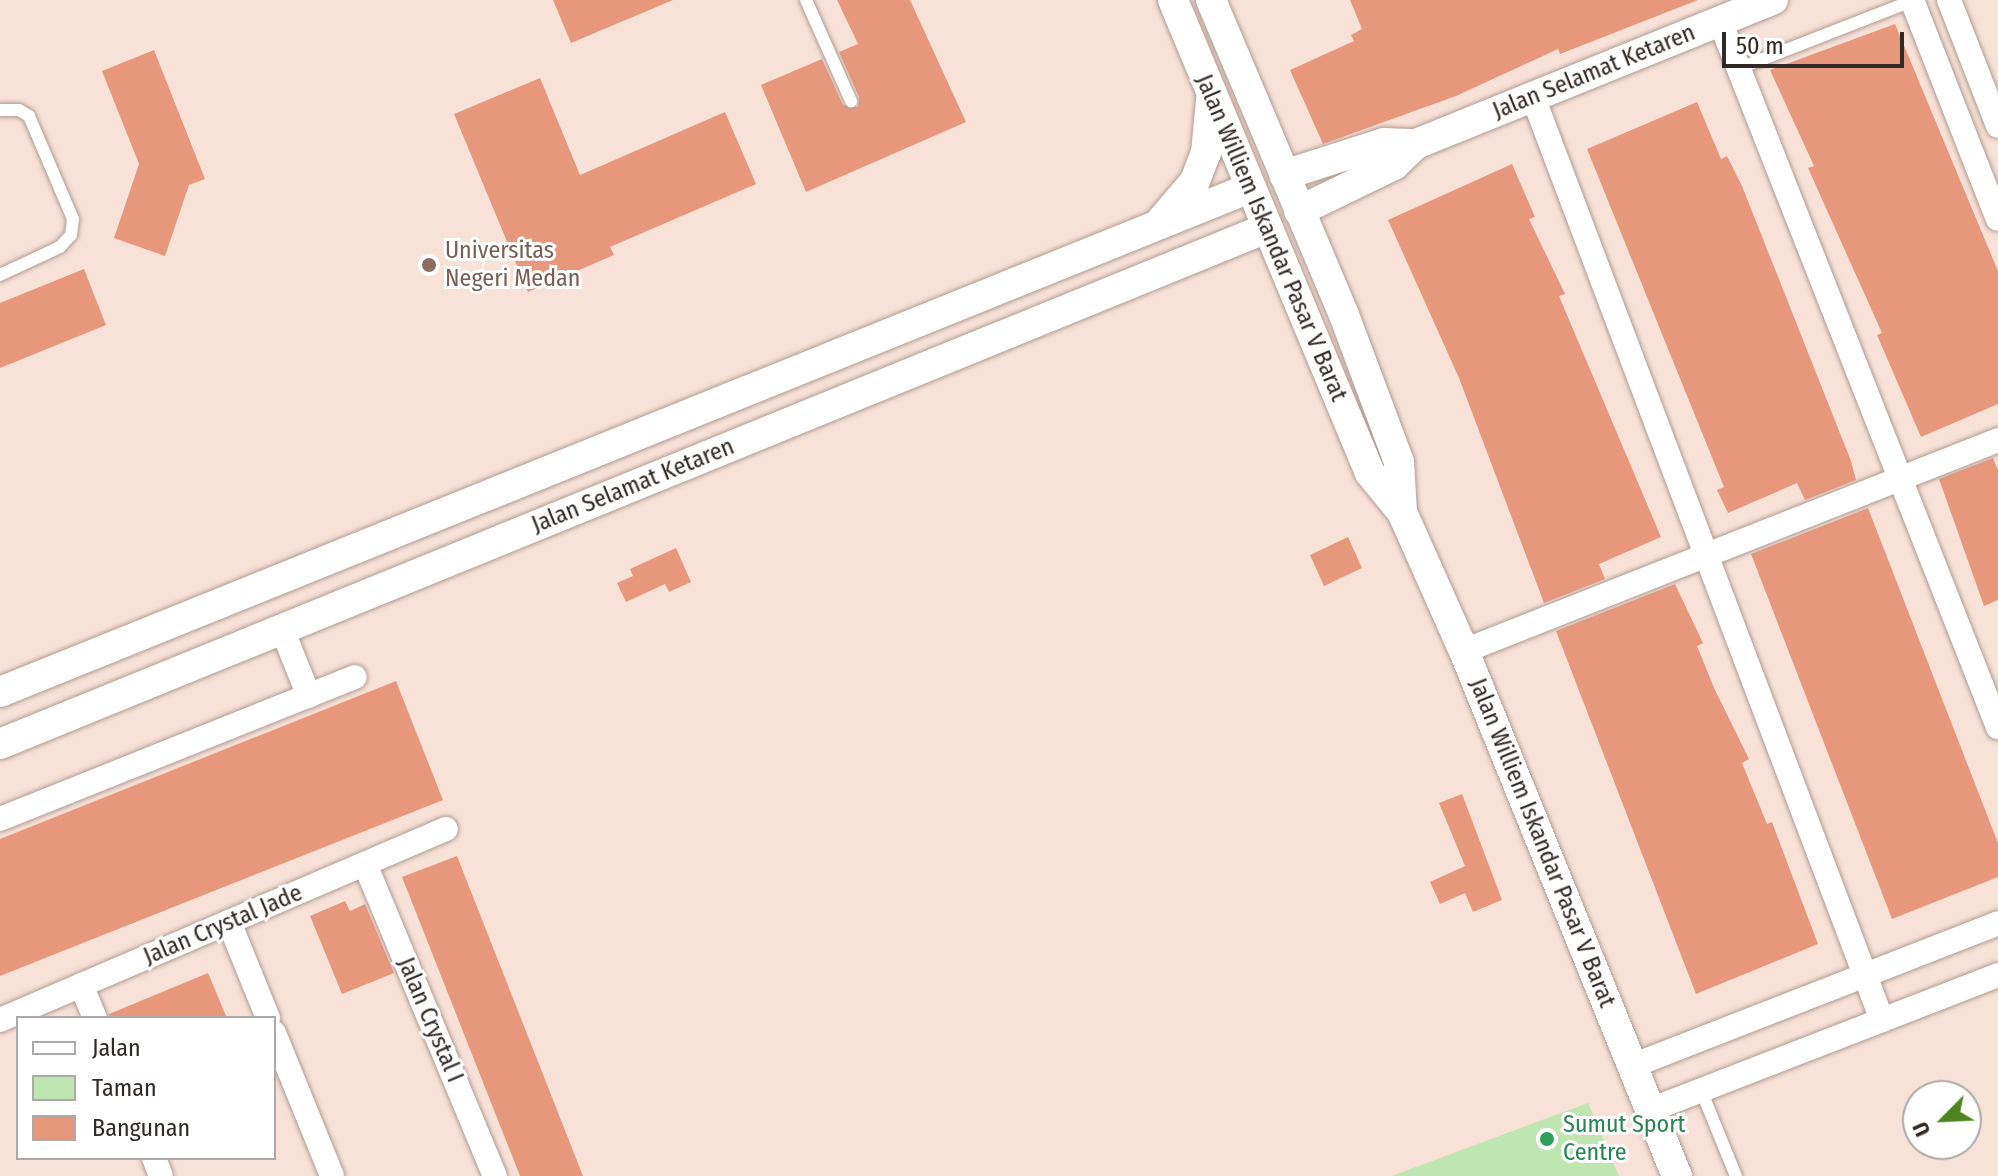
<!DOCTYPE html>
<style>
body{margin:0}
#map{position:relative;width:1998px;height:1176px;overflow:hidden;background:#f8e1d7;font-family:"Fira Sans Condensed",sans-serif}
div>[style]{position:absolute}
[style*='--x']{left:calc(var(--x)*1px);top:calc(var(--y)*1px);width:calc(var(--w)*1px);rotate:calc(var(--a)*1deg)}
.green>*{inset:0;background:#bfe5b0}
.building>*{inset:0;background:#e7987c}
.roads{filter:drop-shadow(0 0 2px #b19b92) drop-shadow(0 0 2px #b19b92)}
.service>*{height:12px;margin:-6px;padding:0 6px;transform-origin:6px;border-radius:6px;background:#fff}
.minor>*{height:24px;margin:-12px;padding:0 12px;transform-origin:12px;border-radius:12px;background:#fff}
.tertiary>*{height:30px;margin:-15px;padding:0 15px;transform-origin:15px;border-radius:15px;background:#fff}
.dots>*{width:22px;height:22px;translate:-50% -50%;box-sizing:border-box;border:4px solid #fff;border-radius:50%}
span{translate:-50% -50%;white-space:nowrap;text-align:center;line-height:1.15;-webkit-text-stroke:6px #fff;paint-order:stroke}
.street-label{font-size:24px;color:#322926}
.education-label{font-size:24px;color:#785e54}
.left{translate:0 -50%;text-align:left}
.leisure-label{font-size:24px;color:#27864d}
.legend{position:absolute;left:16px;top:1016px;width:260px;height:144px;box-sizing:border-box;background:#fff;border:2px solid #ada9a8;margin:0;padding:10px 14px;list-style:none;font-size:24px;color:#322926}
.legend li{display:flex;align-items:center;gap:16px;height:40px}
.legend b{width:40px;border:2px solid #ada9a8}
.north{position:absolute;left:1902px;top:1080px;width:80px;height:80px;box-sizing:border-box;background:#fff;border:2px solid #ada9a8;border-radius:50%;rotate:246deg;font-size:22px;font-weight:700;line-height:32px;text-align:center;color:#322926}
.north::after{content:'';display:block;margin:auto;width:28px;height:36px;background:#4e851e;clip-path:polygon(50% 0,100% 100%,50% 72%,0 100%)}
.scale{position:absolute;left:1722px;top:32px;width:182px;height:36px;box-sizing:border-box;border:4px solid #322926;border-top:0;padding-left:10px;font-size:24px;line-height:28px;white-space:nowrap;color:#322926;-webkit-text-stroke:6px #fff;paint-order:stroke}
</style>
<div id="map">
<div class="green">
<i style="clip-path:polygon(1588px 1103px,1619px 1176px,1392px 1176px)"></i>
</div>
<div class="building">
<i style="clip-path:polygon(553px 0,673px 0,571px 43px)"></i>
<i style="clip-path:polygon(837px 0,910px 0,966px 122px,806px 192px,761px 85px,822px 59px,843px 105px,858px 107px,859px 97px,839px 52px,858px 44px)"></i>
<i style="clip-path:polygon(1350px 0,1698px 0,1560px 54px,1558px 49px,1456px 96px,1323px 144px,1290px 70px,1354px 41px,1351px 35px,1362px 29px)"></i>
<i style="clip-path:polygon(1895px 24px,1998px 271px,1998px 404px,1921px 437px,1877px 335px,1882px 333px,1808px 168px,1814px 166px,1770px 70px)"></i>
<i style="clip-path:polygon(154px 50px,205px 179px,189px 185px,165px 256px,114px 238px,139px 164px,102px 71px)"></i>
<i style="clip-path:polygon(540px 78px,580px 175px,725px 112px,756px 184px,610px 247px,614px 255px,528px 292px,454px 114px)"></i>
<i style="clip-path:polygon(1697px 102px,1721px 159px,1727px 156px,1742px 186px,1851px 461px,1856px 480px,1805px 500px,1797px 483px,1728px 513px,1717px 490px,1724px 487px,1587px 149px)"></i>
<i style="clip-path:polygon(1512px 164px,1535px 217px,1529px 219px,1565px 294px,1559px 296px,1661px 537px,1599px 564px,1605px 579px,1544px 603px,1459px 378px,1388px 220px)"></i>
<i style="clip-path:polygon(84px 269px,106px 325px,0 368px,0 303px)"></i>
<i style="clip-path:polygon(1993px 458px,1998px 470px,1998px 600px,1984px 606px,1939px 479px)"></i>
<i style="clip-path:polygon(1868px 508px,1998px 843px,1998px 877px,1892px 919px,1751px 554px)"></i>
<i style="clip-path:polygon(1348px 537px,1362px 568px,1324px 586px,1310px 555px)"></i>
<i style="clip-path:polygon(676px 548px,691px 582px,669px 592px,665px 584px,626px 602px,617px 583px,633px 576px,630px 569px)"></i>
<i style="clip-path:polygon(1675px 584px,1703px 643px,1697px 646px,1715px 690px,1749px 759px,1742px 763px,1767px 824px,1772px 822px,1818px 944px,1696px 994px,1556px 631px)"></i>
<i style="clip-path:polygon(396px 681px,443px 800px,0 976px,0 839px)"></i>
<i style="clip-path:polygon(1462px 794px,1502px 900px,1473px 912px,1465px 893px,1440px 904px,1430px 882px,1465px 866px,1439px 803px)"></i>
<i style="clip-path:polygon(457px 856px,583px 1176px,520px 1176px,402px 877px)"></i>
<i style="clip-path:polygon(345px 901px,350px 911px,365px 904px,394px 973px,342px 994px,310px 916px)"></i>
<i style="clip-path:polygon(208px 973px,227px 1018px,110px 1018px,109px 1014px)"></i>
</div>
<div class="roads">
<div class="service">
<i style="--x:806;--y:0;--w:111;--a:66"></i>
<i style="--x:1740;--y:68;--w:187;--a:-21.3"></i>
<i style="--x:0;--y:110;--w:19;--a:0"></i>
<i style="--x:19;--y:110;--w:12;--a:31"></i>
<i style="--x:29;--y:116;--w:112;--a:66.9"></i>
<i style="--x:73;--y:219;--w:16;--a:97"></i>
<i style="--x:71;--y:235;--w:16;--a:133"></i>
<i style="--x:60;--y:247;--w:66;--a:155"></i>
<i style="--x:1701;--y:1090;--w:93;--a:67.9"></i>
</div>
<div class="minor">
<i style="--x:1912;--y:0;--w:235;--a:68.6"></i>
<i style="--x:1949;--y:0;--w:135;--a:68.7"></i>
<i style="--x:1720;--y:21;--w:759;--a:68.51"></i>
<i style="--x:1533;--y:97;--w:987;--a:69.29"></i>
<i style="--x:282;--y:629;--w:72;--a:68.1"></i>
<i style="--x:1464;--y:651;--w:574;--a:-21.56"></i>
<i style="--x:0;--y:819;--w:382;--a:-21.8"></i>
<i style="--x:365;--y:864;--w:338;--a:67.4"></i>
<i style="--x:229;--y:922;--w:104;--a:67.9"></i>
<i style="--x:81;--y:985;--w:36;--a:67"></i>
<i style="--x:0;--y:1020;--w:485;--a:-23.2"></i>
<i style="--x:274;--y:1033;--w:154;--a:67.9"></i>
<i style="--x:1632;--y:1066;--w:393;--a:-21.3"></i>
<i style="--x:1650;--y:1110;--w:373;--a:-21.2"></i>
<i style="--x:154;--y:1158;--w:19;--a:69"></i>
</div>
<div class="tertiary">
<i style="--x:1173;--y:0;--w:512;--a:67.39"></i>
<i style="--x:1370;--y:473;--w:50;--a:50.6"></i>
<i style="--x:1402;--y:512;--w:152;--a:66"></i>
<i style="--x:1464;--y:651;--w:567;--a:67.92"></i>
<i style="--x:1211;--y:0;--w:342;--a:67.1"></i>
<i style="--x:1344;--y:315;--w:157;--a:69.5"></i>
<i style="--x:1399;--y:462;--w:50;--a:86.6"></i>
<i style="--x:1284;--y:175;--w:105;--a:-17.7"></i>
<i style="--x:1384;--y:143;--w:32;--a:2"></i>
<i style="--x:1299;--y:211;--w:106;--a:-25.8"></i>
<i style="--x:1394;--y:165;--w:30;--a:-44"></i>
<i style="--x:1416;--y:144;--w:385;--a:-22"></i>
<i style="--x:1161;--y:221;--w:52;--a:-49.6"></i>
<i style="--x:1195;--y:181;--w:30;--a:-69"></i>
<i style="--x:1206;--y:153;--w:53;--a:-84.6"></i>
<i style="--x:0;--y:692;--w:1348;--a:-21.96"></i>
<i style="--x:0;--y:744;--w:1368;--a:-22.16"></i>
</div>
</div>
<div class="dots">
<i style="left:429px;top:265px;background:#8d6e63"></i>
<i style="left:1547px;top:1139px;background:#2e9e5b"></i>
</div>
<div class="street-label">
<span style="left:1594px;top:72px;rotate:-22deg">Jalan Selamat Ketaren</span>
<span style="left:1271px;top:238px;rotate:67deg">Jalan Williem Iskandar Pasar V Barat</span>
<span style="left:633px;top:486px;rotate:-22deg">Jalan Selamat Ketaren</span>
<span style="left:1542px;top:843px;rotate:68deg">Jalan Williem Iskandar Pasar V Barat</span>
<span style="left:223px;top:925px;rotate:-23deg">Jalan Crystal Jade</span>
<span style="left:430px;top:1020px;rotate:67deg">Jalan Crystal I</span>
</div>
<div class="education-label">
<span class="left" style="left:445px;top:265px">Universitas<br>Negeri Medan</span>
</div>
<div class="leisure-label">
<span class="left" style="left:1563px;top:1139px">Sumut Sport<br>Centre</span>
</div>
<ul class="legend">
<li><b style="height:10px;background:#fff"></b>Jalan</li>
<li><b style="height:22px;background:#bfe5b0"></b>Taman</li>
<li><b style="height:22px;background:#e7987c"></b>Bangunan</li>
</ul>
<div class="north">U</div>
<div class="scale">50 m</div>
</div>
